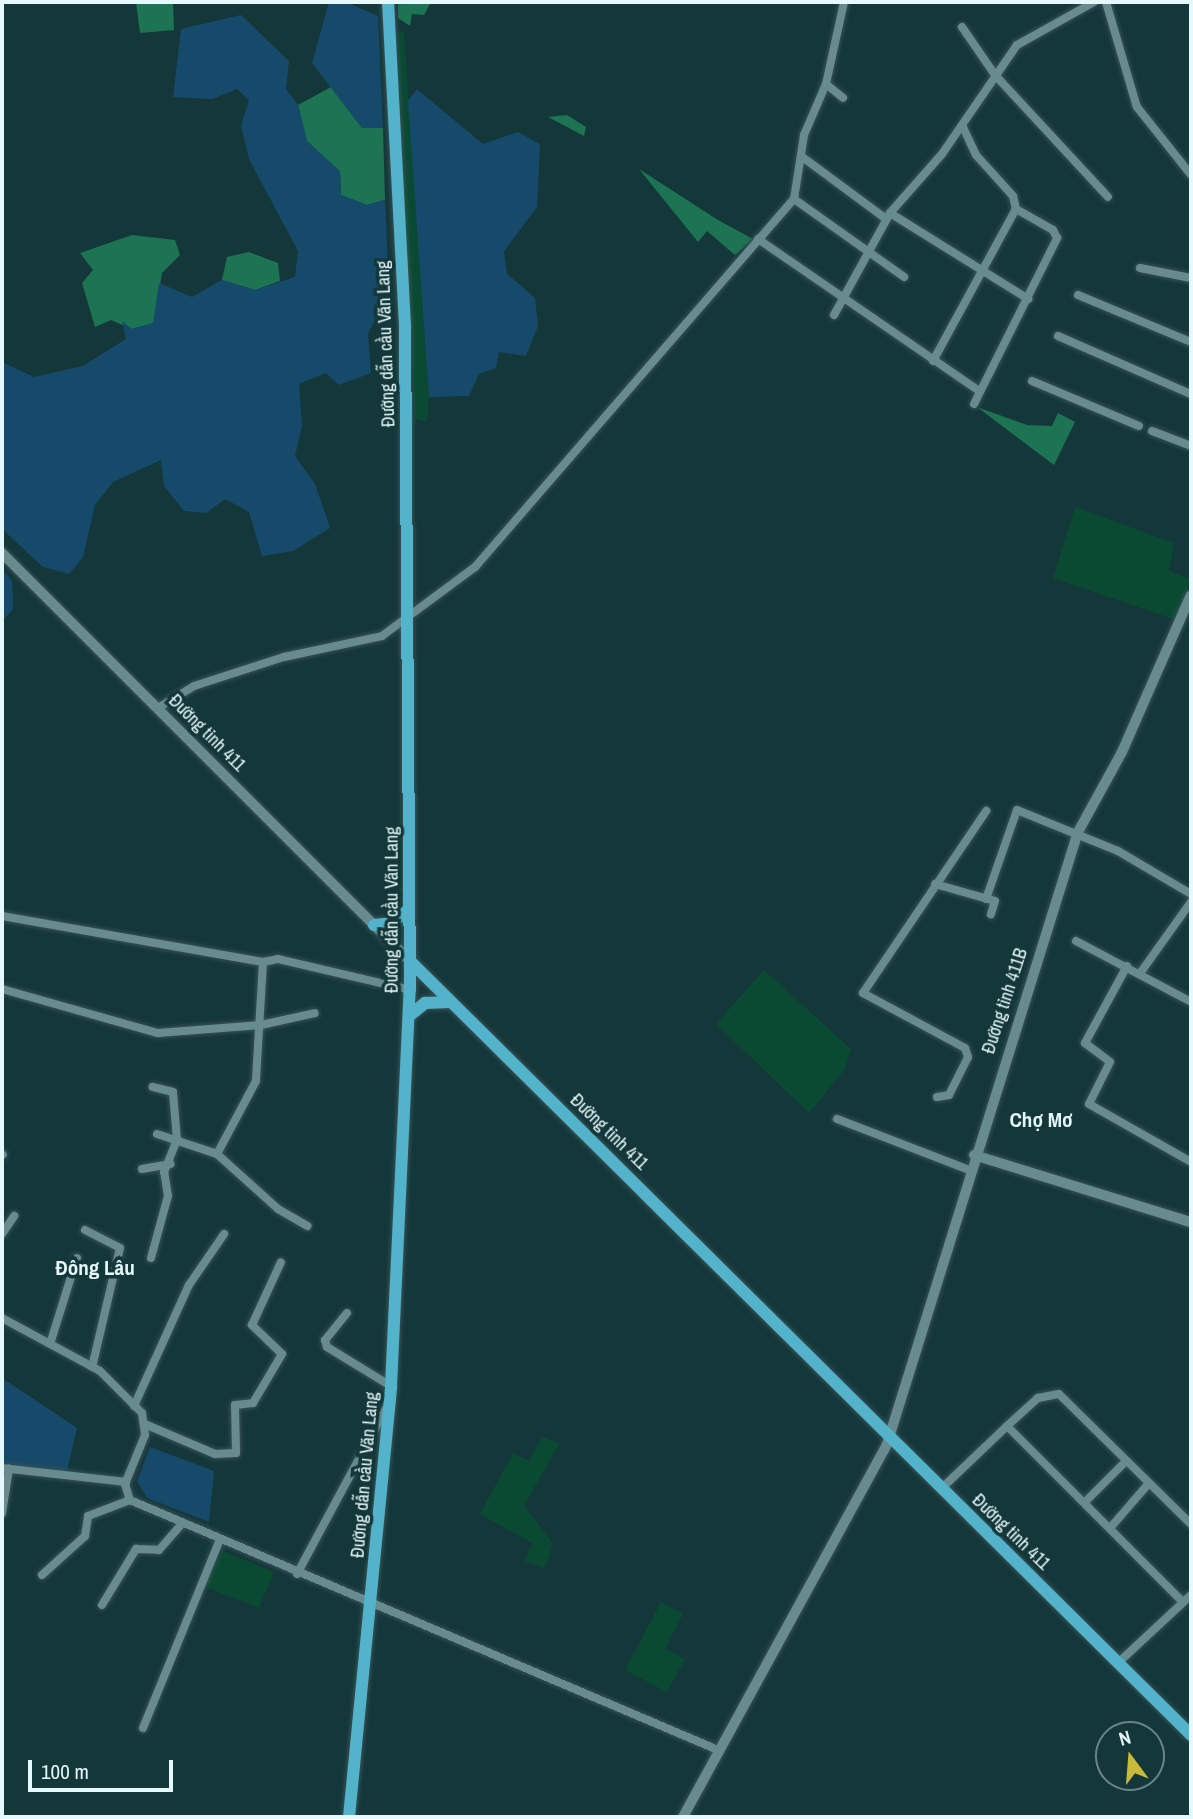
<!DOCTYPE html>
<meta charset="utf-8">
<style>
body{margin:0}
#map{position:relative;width:1193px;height:1819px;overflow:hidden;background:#14373a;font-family:"Archivo Narrow",sans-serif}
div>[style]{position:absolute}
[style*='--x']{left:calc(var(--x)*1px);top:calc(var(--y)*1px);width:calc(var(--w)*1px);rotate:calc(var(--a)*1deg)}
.green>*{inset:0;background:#0a4a32}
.forest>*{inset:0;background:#1d7452}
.water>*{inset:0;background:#164a6b}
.roads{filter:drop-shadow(0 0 2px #375255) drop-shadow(0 0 2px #375255)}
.minor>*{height:8px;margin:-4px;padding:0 4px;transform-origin:4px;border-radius:4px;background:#678b8e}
.tertiary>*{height:10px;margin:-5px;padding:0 5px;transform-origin:5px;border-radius:5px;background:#678b8e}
.secondary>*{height:10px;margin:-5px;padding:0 5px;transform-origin:5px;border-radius:5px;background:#678b8e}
.primary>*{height:12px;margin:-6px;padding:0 6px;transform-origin:6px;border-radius:6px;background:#52b3cb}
span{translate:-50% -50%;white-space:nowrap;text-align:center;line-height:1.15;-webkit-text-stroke:7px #14373a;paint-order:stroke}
.street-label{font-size:18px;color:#e5f8fa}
.quarter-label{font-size:21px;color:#e5f8fa;font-weight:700}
.frame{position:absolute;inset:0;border:4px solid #e5f8fa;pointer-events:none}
.north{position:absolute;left:1095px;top:1721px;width:70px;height:70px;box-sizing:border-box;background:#14373a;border:2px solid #688487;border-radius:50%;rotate:344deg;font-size:19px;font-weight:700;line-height:28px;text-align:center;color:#e5f8fa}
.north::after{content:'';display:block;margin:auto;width:24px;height:32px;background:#c8bb3b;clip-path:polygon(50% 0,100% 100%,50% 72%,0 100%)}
.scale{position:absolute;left:28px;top:1760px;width:145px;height:32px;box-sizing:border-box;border:4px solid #e5f8fa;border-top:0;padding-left:9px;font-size:21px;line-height:24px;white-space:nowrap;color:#e5f8fa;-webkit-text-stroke:5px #14373a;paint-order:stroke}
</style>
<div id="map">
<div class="green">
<i style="clip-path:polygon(404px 32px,429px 397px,427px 422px,415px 419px,397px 33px)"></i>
<i style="clip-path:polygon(1075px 507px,1174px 543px,1169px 571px,1191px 579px,1176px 620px,1053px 578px)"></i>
<i style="clip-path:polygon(764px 970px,851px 1049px,845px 1069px,809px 1113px,716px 1024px)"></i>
<i style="clip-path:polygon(542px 1437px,560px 1443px,524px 1505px,553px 1544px,545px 1568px,525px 1561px,532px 1543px,480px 1514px,513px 1453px,529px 1461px)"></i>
<i style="clip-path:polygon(223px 1551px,274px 1572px,259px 1608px,203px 1586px)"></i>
<i style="clip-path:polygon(661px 1602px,683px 1614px,665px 1649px,685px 1659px,667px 1692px,625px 1670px)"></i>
</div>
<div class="forest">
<i style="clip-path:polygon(136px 2px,173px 2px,174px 30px,140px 33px)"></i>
<i style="clip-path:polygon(398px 2px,431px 2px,424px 15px,412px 14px,410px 26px,398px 18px)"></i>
<i style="clip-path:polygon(331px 87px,362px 128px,383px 128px,385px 200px,367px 205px,341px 195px,340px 172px,307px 141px,298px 105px)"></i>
<i style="clip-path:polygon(567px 115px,586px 127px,584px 136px,548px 117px)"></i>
<i style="clip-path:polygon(639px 169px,718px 220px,753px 239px,735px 255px,707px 231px,698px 242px)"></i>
<i style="clip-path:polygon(132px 235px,175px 240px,180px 255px,162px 273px,154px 323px,132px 329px,111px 320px,95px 327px,82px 283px,93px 270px,80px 253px)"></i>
<i style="clip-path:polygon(249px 252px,278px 263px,280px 281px,255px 290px,222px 280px,227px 257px)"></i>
<i style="clip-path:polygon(977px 407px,1027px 425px,1052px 426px,1058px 413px,1075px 422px,1054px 465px)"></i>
</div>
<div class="water">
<i style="clip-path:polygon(329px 2px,346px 2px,378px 16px,383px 128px,362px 128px,312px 63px)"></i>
<i style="clip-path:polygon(241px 15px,289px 61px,286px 89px,298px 105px,307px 141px,340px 171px,341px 195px,367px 205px,385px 200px,390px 314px,375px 320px,368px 334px,371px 373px,339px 385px,326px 373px,299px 384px,302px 426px,295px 456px,315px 484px,330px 528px,293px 551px,262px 556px,249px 512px,225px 499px,206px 513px,184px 511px,164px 486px,161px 460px,113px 482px,95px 505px,83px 557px,69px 574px,43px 567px,2px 529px,2px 362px,34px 377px,83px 366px,126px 339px,122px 321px,132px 329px,153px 323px,159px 283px,192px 297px,222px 280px,255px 290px,295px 277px,298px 251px,249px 159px,241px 126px,249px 100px,237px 89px,212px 99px,173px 97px,181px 29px)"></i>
<i style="clip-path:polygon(417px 89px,483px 144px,518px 132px,540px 144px,537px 207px,504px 251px,507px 274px,535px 298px,538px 326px,526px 356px,499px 352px,496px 368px,479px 374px,469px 396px,429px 397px,408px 101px)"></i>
<i style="clip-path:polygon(2px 570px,12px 580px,13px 609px,2px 621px)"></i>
<i style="clip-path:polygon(2px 1378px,77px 1428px,67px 1471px,2px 1463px)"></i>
<i style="clip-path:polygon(150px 1447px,214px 1471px,209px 1522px,147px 1498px,137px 1481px)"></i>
</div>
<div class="roads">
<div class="minor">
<i style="--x:1106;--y:2;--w:109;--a:73.6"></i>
<i style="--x:1137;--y:107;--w:87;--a:51.5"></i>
<i style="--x:962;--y:27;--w:58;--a:55.5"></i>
<i style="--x:995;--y:75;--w:166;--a:47.2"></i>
<i style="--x:826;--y:84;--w:22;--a:39"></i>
<i style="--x:801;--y:156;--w:106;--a:36.5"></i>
<i style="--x:794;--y:199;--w:135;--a:35.3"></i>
<i style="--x:890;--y:213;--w:163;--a:31.9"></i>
<i style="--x:758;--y:239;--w:268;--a:34.5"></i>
<i style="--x:1140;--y:268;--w:52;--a:11.1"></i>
<i style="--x:1078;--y:295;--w:122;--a:22.6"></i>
<i style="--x:834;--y:315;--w:116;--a:-61.2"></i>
<i style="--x:890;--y:213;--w:79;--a:-48.6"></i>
<i style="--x:942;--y:154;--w:132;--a:-55.5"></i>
<i style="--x:1017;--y:45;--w:88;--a:-29.2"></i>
<i style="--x:1058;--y:336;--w:145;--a:23.6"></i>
<i style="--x:933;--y:361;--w:173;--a:-61.4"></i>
<i style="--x:1016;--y:209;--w:13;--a:-103"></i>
<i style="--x:1013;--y:196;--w:55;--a:-132.1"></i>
<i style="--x:976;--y:155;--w:33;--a:-115"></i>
<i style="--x:1032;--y:381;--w:116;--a:22.8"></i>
<i style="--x:974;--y:404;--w:186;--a:-63.4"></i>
<i style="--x:1057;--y:238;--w:9;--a:-117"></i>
<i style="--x:1053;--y:230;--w:43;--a:-150.4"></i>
<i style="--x:1152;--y:431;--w:42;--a:21"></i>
<i style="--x:158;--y:708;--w:42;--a:-31.4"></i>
<i style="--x:194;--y:686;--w:95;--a:-17.9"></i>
<i style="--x:284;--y:657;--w:100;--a:-12.1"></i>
<i style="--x:382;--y:636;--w:116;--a:-36.6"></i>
<i style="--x:475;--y:567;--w:487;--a:-49.1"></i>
<i style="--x:794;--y:199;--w:65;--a:-81.1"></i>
<i style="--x:804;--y:135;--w:56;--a:-66.7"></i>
<i style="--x:826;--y:84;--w:84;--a:-77.6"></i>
<i style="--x:935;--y:884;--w:62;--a:15.8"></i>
<i style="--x:995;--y:901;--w:14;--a:107"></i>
<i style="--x:986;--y:899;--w:94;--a:-70.8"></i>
<i style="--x:1017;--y:810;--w:109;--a:22.1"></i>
<i style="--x:1118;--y:851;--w:85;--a:30.5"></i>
<i style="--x:2;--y:916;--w:265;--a:10"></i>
<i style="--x:263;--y:962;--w:15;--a:-11"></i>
<i style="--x:278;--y:959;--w:136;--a:13.2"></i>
<i style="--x:1076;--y:941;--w:130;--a:27.9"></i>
<i style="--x:263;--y:962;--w:119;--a:93.4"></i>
<i style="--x:256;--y:1081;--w:83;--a:118.1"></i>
<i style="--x:217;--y:1154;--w:82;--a:42"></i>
<i style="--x:278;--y:1209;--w:34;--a:30"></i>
<i style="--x:1127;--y:966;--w:88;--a:118.6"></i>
<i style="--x:1085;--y:1043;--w:31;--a:37"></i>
<i style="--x:1110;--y:1062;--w:47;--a:116.6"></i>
<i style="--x:1089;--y:1104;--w:117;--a:29.6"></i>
<i style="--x:1141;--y:972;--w:86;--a:-54.5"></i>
<i style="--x:2;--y:989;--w:162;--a:15.8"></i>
<i style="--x:158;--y:1033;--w:103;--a:-4.4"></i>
<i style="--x:261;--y:1025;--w:55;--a:-12.5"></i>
<i style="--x:937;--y:1097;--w:12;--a:-9"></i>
<i style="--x:949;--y:1095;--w:42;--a:-63.4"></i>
<i style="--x:968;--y:1057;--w:9;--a:-108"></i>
<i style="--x:965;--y:1048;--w:116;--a:-151.7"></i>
<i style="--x:863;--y:993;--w:220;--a:-55.9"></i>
<i style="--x:837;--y:1119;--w:142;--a:21.1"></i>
<i style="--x:157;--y:1134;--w:63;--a:18.4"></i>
<i style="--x:2;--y:1154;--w:1;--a:45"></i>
<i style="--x:142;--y:1169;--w:29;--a:-10"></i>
<i style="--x:85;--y:1230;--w:39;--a:27"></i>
<i style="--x:120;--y:1248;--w:122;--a:103.2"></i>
<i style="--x:2;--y:1234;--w:22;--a:-56"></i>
<i style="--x:151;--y:1258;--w:64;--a:-74.7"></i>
<i style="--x:168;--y:1196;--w:24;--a:-99"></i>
<i style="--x:164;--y:1172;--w:35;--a:-68"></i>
<i style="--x:177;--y:1140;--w:48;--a:-94.8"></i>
<i style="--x:173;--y:1092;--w:21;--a:-166"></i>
<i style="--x:347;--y:1313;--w:35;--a:129"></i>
<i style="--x:325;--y:1340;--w:7;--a:74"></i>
<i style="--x:327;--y:1347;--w:75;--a:31.4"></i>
<i style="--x:2;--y:1318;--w:111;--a:28.4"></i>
<i style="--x:100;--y:1371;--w:59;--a:45"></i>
<i style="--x:142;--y:1413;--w:22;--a:82"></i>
<i style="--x:145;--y:1435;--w:53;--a:112.2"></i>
<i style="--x:125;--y:1484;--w:17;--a:73"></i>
<i style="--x:130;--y:1500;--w:639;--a:23.03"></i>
<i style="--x:50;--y:1344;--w:90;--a:-72.6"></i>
<i style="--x:134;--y:1406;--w:133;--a:-65.6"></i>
<i style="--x:189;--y:1285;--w:62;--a:-55.5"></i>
<i style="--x:147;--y:1425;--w:74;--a:23.1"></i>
<i style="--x:215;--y:1454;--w:21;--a:-3"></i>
<i style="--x:236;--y:1453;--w:48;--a:-91.2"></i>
<i style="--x:235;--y:1405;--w:18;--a:-6"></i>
<i style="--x:253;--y:1403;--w:57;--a:-59.4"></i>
<i style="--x:282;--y:1354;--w:42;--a:-136"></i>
<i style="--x:252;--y:1325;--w:69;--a:-65.3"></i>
<i style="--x:1007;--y:1426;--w:42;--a:-42.1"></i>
<i style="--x:1038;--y:1398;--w:21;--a:-11"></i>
<i style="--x:1059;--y:1394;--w:185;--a:44.6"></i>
<i style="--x:2;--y:1468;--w:125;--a:6.4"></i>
<i style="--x:942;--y:1488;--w:90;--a:-43.6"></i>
<i style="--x:1007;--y:1426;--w:249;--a:45"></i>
<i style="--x:1085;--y:1502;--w:58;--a:-45"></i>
<i style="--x:2;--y:1513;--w:45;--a:-81"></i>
<i style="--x:1111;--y:1527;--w:58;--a:-49.2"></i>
<i style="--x:297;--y:1574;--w:190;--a:-61.7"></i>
<i style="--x:42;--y:1575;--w:58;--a:-42.2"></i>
<i style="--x:85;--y:1536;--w:20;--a:-81"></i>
<i style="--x:88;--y:1516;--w:45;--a:-20.9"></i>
<i style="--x:102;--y:1605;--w:66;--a:-58.7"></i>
<i style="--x:136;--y:1549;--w:23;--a:2"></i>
<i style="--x:159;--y:1550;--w:32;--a:-49"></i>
<i style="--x:1119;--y:1662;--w:98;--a:-42.9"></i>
<i style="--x:143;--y:1728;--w:201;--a:-67.8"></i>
</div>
<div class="tertiary">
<i style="--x:974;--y:1155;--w:227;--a:17.2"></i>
</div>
<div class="secondary">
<i style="--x:2;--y:553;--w:577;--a:45"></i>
<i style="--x:683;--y:1817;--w:425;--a:-61.3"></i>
<i style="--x:887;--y:1444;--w:641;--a:-72.67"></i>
<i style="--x:1078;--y:832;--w:91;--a:-61.2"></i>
<i style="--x:1122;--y:752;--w:171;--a:-66.3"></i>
</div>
<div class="primary">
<i style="--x:374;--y:925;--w:18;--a:-6"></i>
<i style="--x:392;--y:923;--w:22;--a:-39"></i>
<i style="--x:410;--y:961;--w:1100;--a:44.74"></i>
<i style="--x:409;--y:1016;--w:21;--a:-39"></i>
<i style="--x:425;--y:1003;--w:26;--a:-2"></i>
<i style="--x:349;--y:1817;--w:433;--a:-84.4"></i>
<i style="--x:391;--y:1386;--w:396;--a:-87.3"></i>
<i style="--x:410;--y:990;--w:664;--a:-90.43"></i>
<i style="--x:405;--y:326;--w:324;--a:-93"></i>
</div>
</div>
<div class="street-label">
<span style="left:386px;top:344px;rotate:-92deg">Đường dẫn cầu Văn Lang</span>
<span style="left:207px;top:733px;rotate:45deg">Đường tỉnh 411</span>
<span style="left:392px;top:910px;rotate:-90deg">Đường dẫn cầu Văn Lang</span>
<span style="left:1005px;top:1001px;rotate:-72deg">Đường tỉnh 411B</span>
<span style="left:609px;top:1132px;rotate:44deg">Đường tỉnh 411</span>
<span style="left:365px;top:1475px;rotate:-85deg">Đường dẫn cầu Văn Lang</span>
<span style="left:1011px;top:1532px;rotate:44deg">Đường tỉnh 411</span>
</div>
<div class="quarter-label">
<span style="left:1041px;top:1120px">Chợ Mơ</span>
<span style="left:95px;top:1268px">Đông Lâu</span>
</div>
<div class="frame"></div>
<div class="north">N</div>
<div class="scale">100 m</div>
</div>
